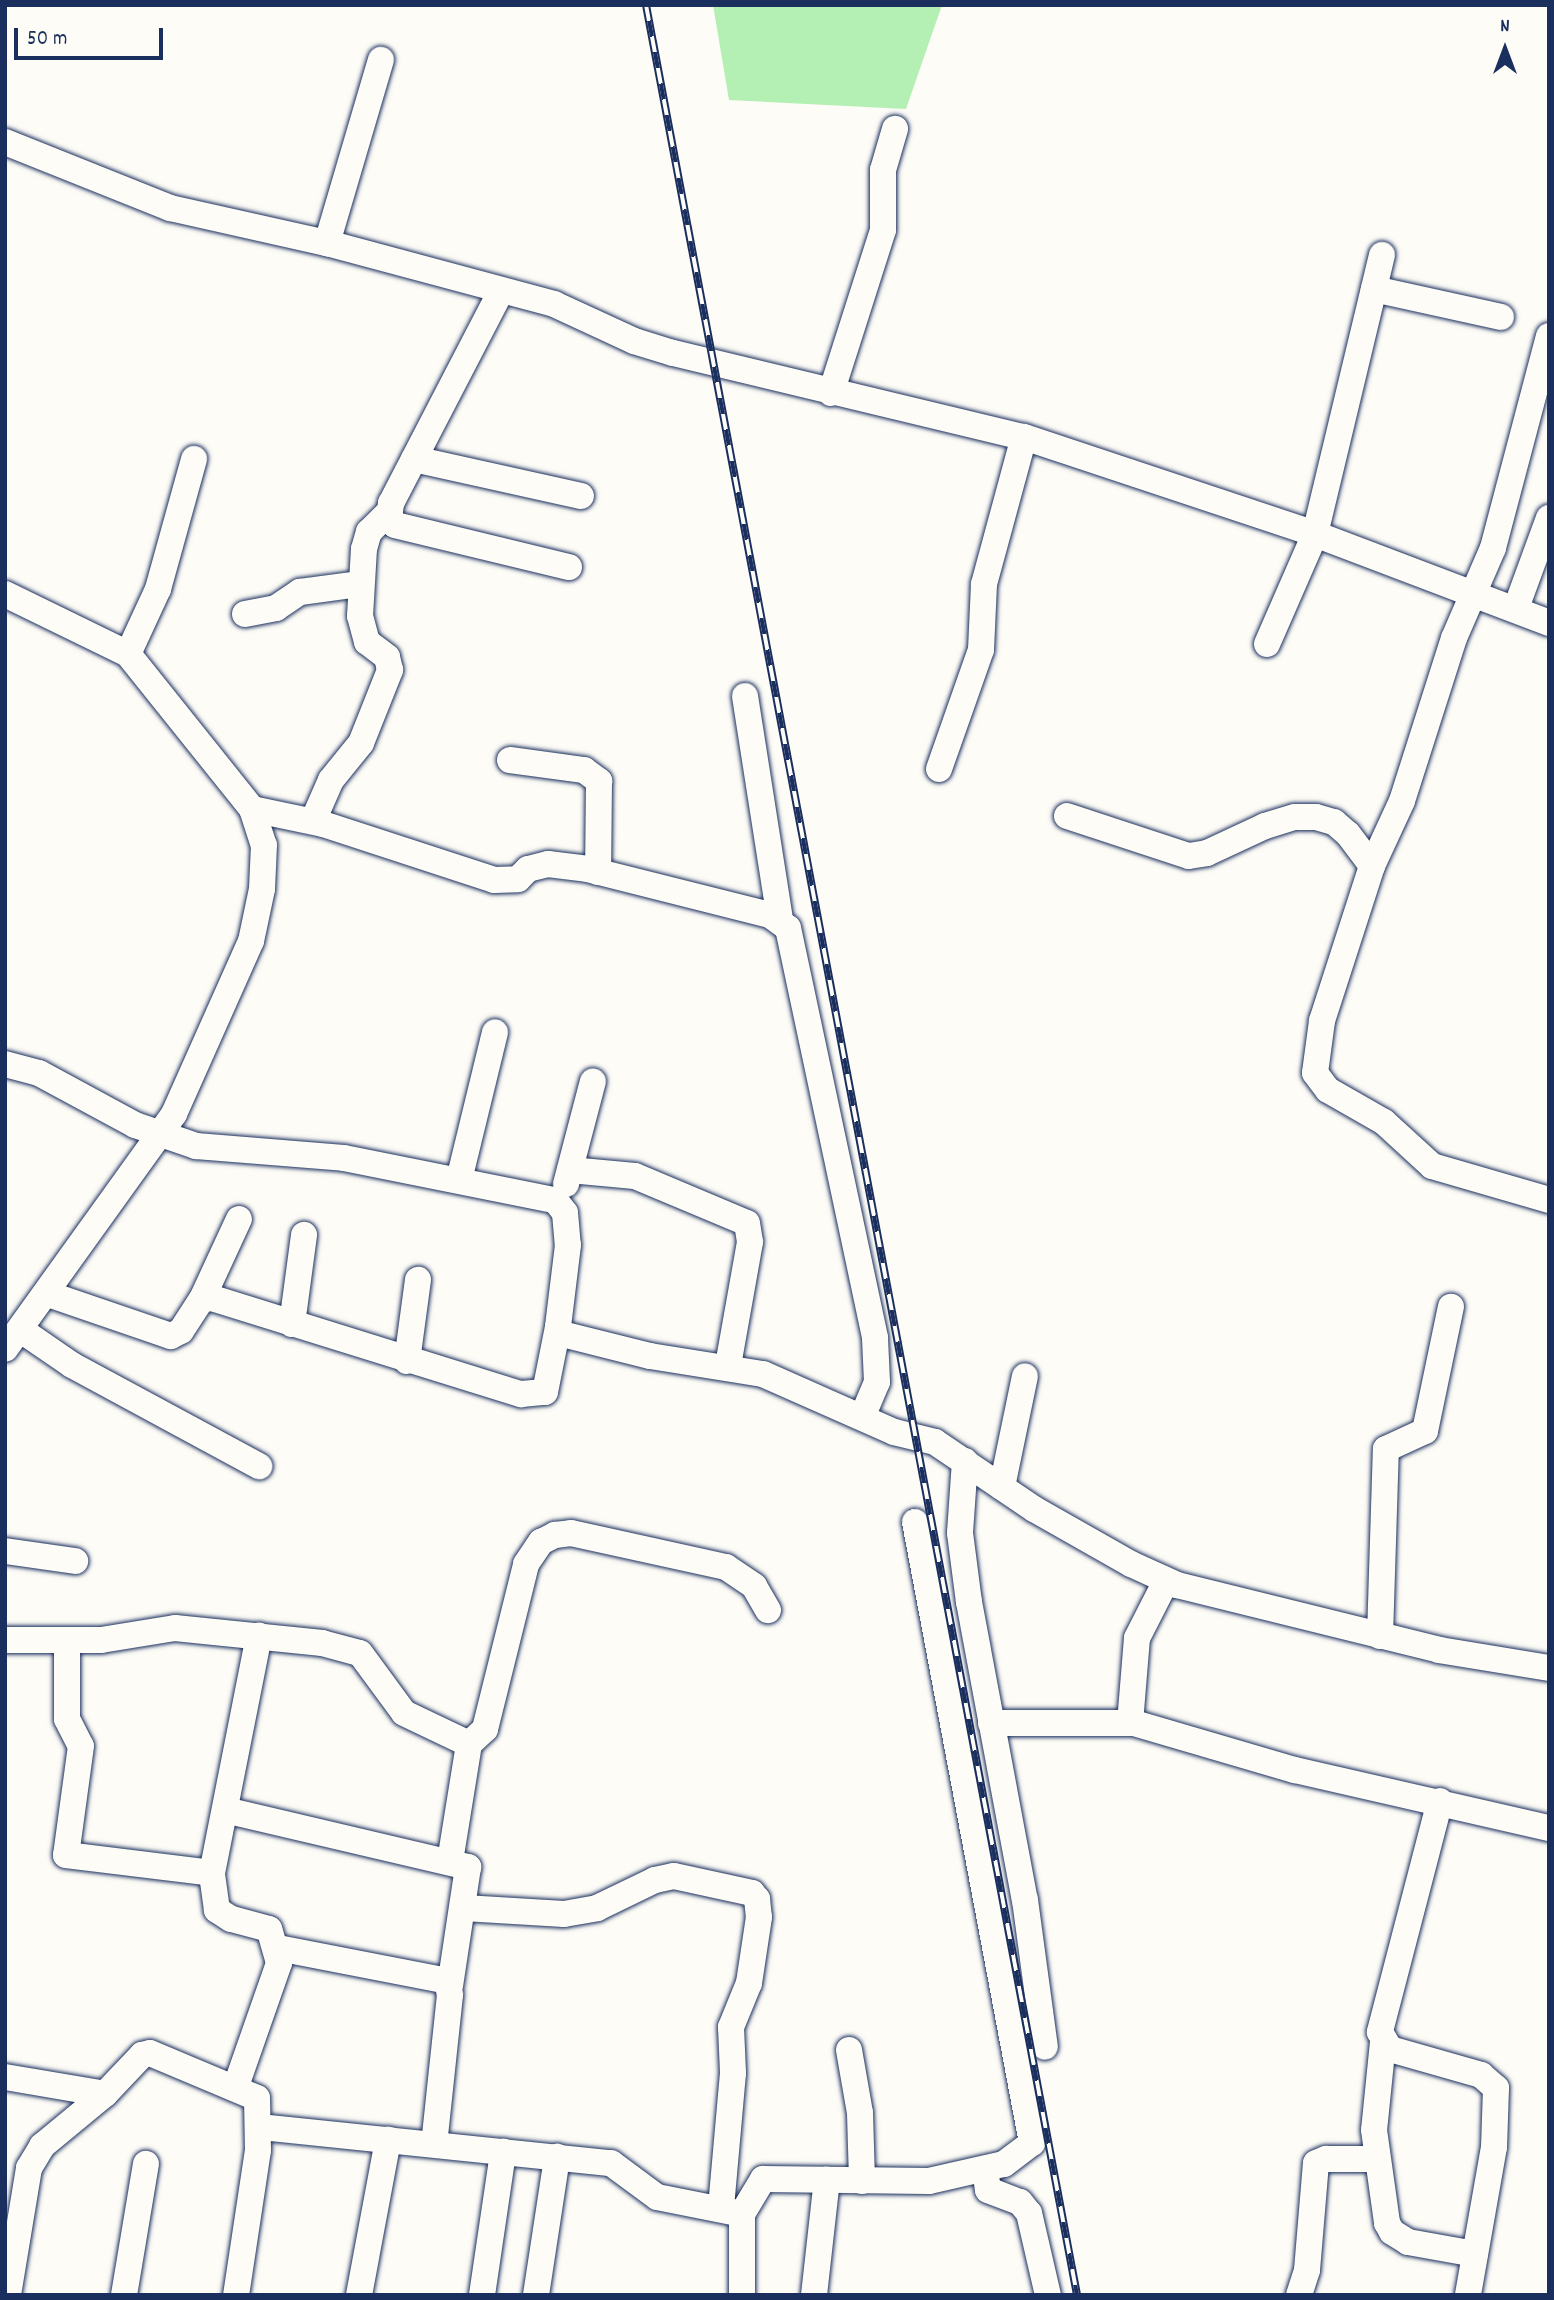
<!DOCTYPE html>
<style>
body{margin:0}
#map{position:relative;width:1554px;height:2300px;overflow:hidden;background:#fdfcf7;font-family:Dekko,sans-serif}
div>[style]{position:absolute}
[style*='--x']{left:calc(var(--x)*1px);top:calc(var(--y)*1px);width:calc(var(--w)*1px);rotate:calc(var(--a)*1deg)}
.green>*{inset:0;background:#b4efb4}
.roads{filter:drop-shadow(0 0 2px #1b2f5e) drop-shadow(0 0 2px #1b2f5e)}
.minor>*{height:26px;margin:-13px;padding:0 13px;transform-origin:13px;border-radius:13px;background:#fdfcf7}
.rail>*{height:8px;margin-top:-4px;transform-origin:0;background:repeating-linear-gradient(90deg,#fdfcf7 0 16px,#1b2f5e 0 32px);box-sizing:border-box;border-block:2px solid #1b2f5e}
span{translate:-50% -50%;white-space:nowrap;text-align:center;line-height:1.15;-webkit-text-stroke:7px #fdfcf7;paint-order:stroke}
.frame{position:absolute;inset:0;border:7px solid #1b2f5e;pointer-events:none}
.north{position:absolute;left:1470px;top:14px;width:70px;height:70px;-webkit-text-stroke:5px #fdfcf7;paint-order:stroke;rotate:0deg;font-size:19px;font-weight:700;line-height:28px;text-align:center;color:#1b2f5e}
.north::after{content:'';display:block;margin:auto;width:24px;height:32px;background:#1b2f5e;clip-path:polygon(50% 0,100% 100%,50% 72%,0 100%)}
.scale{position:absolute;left:14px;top:28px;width:149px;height:32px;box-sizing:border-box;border:4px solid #1b2f5e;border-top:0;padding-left:9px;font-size:21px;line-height:24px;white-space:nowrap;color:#1b2f5e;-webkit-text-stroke:5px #fdfcf7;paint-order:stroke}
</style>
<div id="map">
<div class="green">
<i style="clip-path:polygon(713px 5px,942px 5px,906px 109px,729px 100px)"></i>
</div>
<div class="roads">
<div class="minor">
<i style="--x:5;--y:142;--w:178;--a:21.8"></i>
<i style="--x:170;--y:208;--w:161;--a:12.6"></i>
<i style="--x:327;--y:243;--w:235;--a:15"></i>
<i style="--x:554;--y:304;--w:88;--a:24.8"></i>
<i style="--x:634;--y:341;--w:41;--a:17.1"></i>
<i style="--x:673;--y:353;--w:361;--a:13.5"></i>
<i style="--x:1024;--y:437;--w:307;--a:18.4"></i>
<i style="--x:1315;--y:534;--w:250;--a:20.8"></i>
<i style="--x:327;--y:243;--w:191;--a:-73.6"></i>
<i style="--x:1374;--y:289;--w:130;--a:12.4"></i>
<i style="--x:501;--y:291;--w:239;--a:117.4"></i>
<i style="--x:391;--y:503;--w:16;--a:97"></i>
<i style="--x:389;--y:519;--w:8;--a:45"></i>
<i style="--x:395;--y:525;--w:179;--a:13.6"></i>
<i style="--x:1549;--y:336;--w:219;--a:104.8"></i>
<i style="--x:1493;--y:548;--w:98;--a:113.4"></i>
<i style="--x:1454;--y:638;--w:171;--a:107.7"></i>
<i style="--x:1402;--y:801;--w:72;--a:114.8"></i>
<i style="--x:1372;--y:866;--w:163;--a:107.9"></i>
<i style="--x:1322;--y:1021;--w:52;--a:97.7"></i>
<i style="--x:1315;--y:1073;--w:21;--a:53"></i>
<i style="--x:1328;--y:1090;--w:64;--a:29.7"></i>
<i style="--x:1384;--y:1122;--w:65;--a:42.5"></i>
<i style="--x:1432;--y:1166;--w:122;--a:16.2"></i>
<i style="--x:831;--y:393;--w:171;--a:-72.3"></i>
<i style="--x:883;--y:230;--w:60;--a:-90"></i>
<i style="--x:883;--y:170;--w:43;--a:-73.7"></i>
<i style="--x:414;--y:459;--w:171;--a:12.5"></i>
<i style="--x:5;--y:594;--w:137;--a:26"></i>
<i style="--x:128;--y:654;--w:198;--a:51.3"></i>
<i style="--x:252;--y:809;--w:38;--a:72"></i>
<i style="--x:264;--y:845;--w:44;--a:92.6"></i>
<i style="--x:262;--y:889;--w:53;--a:101.9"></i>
<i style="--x:251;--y:941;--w:189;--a:114"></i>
<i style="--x:174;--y:1114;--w:289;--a:125.7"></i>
<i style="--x:1516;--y:608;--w:96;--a:-69.9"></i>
<i style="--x:245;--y:614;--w:32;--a:-11"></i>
<i style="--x:276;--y:608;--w:29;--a:-34"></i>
<i style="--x:300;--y:592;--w:61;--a:-7.6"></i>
<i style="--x:1267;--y:644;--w:120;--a:-66.4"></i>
<i style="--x:1315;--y:534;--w:287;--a:-76.5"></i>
<i style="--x:128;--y:654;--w:72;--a:-65.2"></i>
<i style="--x:158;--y:589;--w:135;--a:-74.5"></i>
<i style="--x:745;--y:696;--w:227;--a:81.1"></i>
<i style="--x:510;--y:760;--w:75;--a:7.7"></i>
<i style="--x:584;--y:770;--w:19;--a:36"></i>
<i style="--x:599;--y:781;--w:91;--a:90.6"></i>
<i style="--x:939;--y:769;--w:126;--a:-70.6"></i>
<i style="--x:981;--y:650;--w:66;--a:-87.4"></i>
<i style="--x:984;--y:584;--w:152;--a:-74.8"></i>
<i style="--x:252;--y:809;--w:73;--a:11.9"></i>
<i style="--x:323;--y:824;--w:180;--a:18.1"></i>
<i style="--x:494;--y:880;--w:24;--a:-2"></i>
<i style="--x:518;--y:879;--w:14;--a:-45"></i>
<i style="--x:528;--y:869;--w:21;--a:-14"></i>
<i style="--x:548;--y:864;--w:39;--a:7"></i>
<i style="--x:587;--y:869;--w:189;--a:14.1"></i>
<i style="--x:770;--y:915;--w:22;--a:36"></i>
<i style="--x:788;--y:928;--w:419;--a:78"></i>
<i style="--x:875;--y:1338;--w:44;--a:87.4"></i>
<i style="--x:877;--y:1382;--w:38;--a:113"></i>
<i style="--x:1067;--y:816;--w:128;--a:18.2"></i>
<i style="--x:1189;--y:856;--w:18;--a:-9"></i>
<i style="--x:1207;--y:853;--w:64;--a:-25"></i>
<i style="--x:1265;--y:826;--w:31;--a:-17"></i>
<i style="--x:1295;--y:817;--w:21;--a:0"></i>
<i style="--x:1316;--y:817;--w:19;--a:16"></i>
<i style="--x:1334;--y:822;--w:18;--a:41"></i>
<i style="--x:1348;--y:834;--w:40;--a:53"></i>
<i style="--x:313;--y:821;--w:45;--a:-66.3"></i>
<i style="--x:331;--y:780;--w:48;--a:-51"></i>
<i style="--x:361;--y:743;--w:79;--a:-68.3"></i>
<i style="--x:390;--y:670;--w:13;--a:-103"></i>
<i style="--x:387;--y:657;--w:25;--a:-143"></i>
<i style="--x:367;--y:642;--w:27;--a:-105"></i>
<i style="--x:360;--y:616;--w:67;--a:-86.6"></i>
<i style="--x:364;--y:549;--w:18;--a:-74"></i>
<i style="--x:369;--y:532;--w:27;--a:-45"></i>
<i style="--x:5;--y:1064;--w:35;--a:15"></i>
<i style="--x:39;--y:1073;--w:109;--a:28.4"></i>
<i style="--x:135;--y:1125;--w:65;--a:19"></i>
<i style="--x:196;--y:1146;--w:148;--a:4.6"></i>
<i style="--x:344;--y:1158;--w:215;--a:11.3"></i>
<i style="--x:555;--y:1200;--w:16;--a:52"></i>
<i style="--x:565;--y:1213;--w:32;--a:85"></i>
<i style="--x:568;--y:1245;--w:83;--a:97"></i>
<i style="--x:558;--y:1327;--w:8;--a:60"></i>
<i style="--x:562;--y:1334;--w:91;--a:14"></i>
<i style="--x:650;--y:1356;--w:114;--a:9.1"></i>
<i style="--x:763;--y:1374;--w:143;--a:23.9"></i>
<i style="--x:894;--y:1432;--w:42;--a:13.7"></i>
<i style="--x:935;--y:1442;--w:120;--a:34.1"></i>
<i style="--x:1034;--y:1509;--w:112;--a:29.6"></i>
<i style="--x:1131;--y:1564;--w:51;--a:24.5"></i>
<i style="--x:1177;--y:1585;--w:270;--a:13.9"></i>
<i style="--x:1439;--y:1650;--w:111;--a:9.3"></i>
<i style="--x:570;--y:1170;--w:65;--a:5.3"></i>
<i style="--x:635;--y:1176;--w:121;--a:22.8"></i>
<i style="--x:747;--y:1223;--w:19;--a:81"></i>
<i style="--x:750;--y:1242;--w:125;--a:100.1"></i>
<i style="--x:459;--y:1180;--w:152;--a:-76.3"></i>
<i style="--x:566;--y:1184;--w:106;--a:-75.3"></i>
<i style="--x:48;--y:1294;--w:130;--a:18.9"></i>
<i style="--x:171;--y:1336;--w:11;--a:-27"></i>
<i style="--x:181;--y:1331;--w:38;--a:-57"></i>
<i style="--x:202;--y:1299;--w:10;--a:-6"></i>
<i style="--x:212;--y:1298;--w:324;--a:17.3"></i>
<i style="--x:521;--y:1394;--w:24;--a:-5"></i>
<i style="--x:545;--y:1392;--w:66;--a:-78.7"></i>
<i style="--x:202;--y:1299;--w:88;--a:-65.2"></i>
<i style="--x:292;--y:1324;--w:90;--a:-82.3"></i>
<i style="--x:21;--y:1330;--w:62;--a:34.5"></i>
<i style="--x:72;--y:1365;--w:213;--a:28.4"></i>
<i style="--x:407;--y:1361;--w:82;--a:-82.3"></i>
<i style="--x:965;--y:1461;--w:72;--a:94"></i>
<i style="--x:960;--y:1533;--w:70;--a:82.6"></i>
<i style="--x:969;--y:1602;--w:303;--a:79.4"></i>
<i style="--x:1025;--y:1900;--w:148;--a:82.3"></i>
<i style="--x:1002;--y:1487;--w:113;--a:-78.3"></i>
<i style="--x:5;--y:1551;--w:71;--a:8.1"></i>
<i style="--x:1380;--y:1636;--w:187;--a:-88.2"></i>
<i style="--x:1386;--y:1449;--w:43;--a:-24.8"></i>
<i style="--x:1425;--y:1431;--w:127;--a:-78.2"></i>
<i style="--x:5;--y:1640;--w:96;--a:0"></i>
<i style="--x:101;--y:1640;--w:75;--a:-9.2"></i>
<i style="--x:175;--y:1628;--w:148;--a:5.8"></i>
<i style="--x:322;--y:1643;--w:39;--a:15"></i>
<i style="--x:360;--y:1653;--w:74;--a:53.7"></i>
<i style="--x:404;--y:1713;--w:72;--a:25.5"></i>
<i style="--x:469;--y:1744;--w:119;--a:99.2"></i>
<i style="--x:67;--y:1641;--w:78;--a:90"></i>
<i style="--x:67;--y:1719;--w:30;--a:63"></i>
<i style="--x:81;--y:1746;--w:110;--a:97.8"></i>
<i style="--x:66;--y:1855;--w:147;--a:7"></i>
<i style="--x:991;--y:1723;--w:143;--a:0"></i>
<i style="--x:1134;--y:1723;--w:168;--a:16.3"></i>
<i style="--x:1295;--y:1770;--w:261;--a:12.9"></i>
<i style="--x:1130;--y:1723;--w:85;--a:-85.3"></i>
<i style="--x:1137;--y:1638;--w:64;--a:-63"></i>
<i style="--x:469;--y:1744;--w:22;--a:-43"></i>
<i style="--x:485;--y:1729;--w:170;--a:-76"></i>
<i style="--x:526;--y:1564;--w:27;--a:-56"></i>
<i style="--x:541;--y:1542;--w:16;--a:-27"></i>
<i style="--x:555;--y:1535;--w:16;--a:-7"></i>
<i style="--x:571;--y:1533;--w:159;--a:12.4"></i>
<i style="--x:726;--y:1567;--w:34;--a:34"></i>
<i style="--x:754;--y:1586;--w:28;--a:60"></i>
<i style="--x:1440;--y:1801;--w:239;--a:104.6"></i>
<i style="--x:1380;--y:2032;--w:20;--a:60"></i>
<i style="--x:1390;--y:2049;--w:95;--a:15.9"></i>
<i style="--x:1481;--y:2075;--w:20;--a:41"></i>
<i style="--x:1496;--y:2088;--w:59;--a:91.9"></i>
<i style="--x:1494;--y:2147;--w:150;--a:100"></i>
<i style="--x:225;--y:1810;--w:250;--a:13.2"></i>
<i style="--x:468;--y:1867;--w:120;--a:98.6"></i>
<i style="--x:464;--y:1908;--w:100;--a:3.4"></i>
<i style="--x:564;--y:1914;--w:34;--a:-10"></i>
<i style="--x:597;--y:1908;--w:64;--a:-25.8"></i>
<i style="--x:655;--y:1880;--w:19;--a:-12"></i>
<i style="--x:674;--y:1876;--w:80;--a:12.3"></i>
<i style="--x:752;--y:1893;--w:8;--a:50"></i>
<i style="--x:757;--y:1899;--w:18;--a:84"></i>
<i style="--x:759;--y:1917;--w:67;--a:98.6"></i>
<i style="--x:749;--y:1983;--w:48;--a:112.2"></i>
<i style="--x:731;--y:2027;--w:46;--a:87.5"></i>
<i style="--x:733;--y:2073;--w:136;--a:95.1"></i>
<i style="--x:278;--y:1948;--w:172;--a:11"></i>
<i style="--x:447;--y:1981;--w:14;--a:78"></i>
<i style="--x:450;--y:1995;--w:150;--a:96.1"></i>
<i style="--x:1383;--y:2042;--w:88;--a:95.8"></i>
<i style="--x:1374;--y:2130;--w:94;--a:82"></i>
<i style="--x:1387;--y:2223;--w:10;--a:61"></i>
<i style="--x:1392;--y:2232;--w:19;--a:32"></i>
<i style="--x:1408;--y:2242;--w:68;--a:10.2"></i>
<i style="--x:849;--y:2050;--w:64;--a:80.1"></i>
<i style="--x:860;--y:2113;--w:68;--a:88.3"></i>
<i style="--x:5;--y:2077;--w:101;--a:9.6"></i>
<i style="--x:105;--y:2094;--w:54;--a:-46.5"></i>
<i style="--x:142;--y:2055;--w:8;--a:-14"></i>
<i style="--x:150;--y:2053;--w:116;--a:22.8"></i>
<i style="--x:257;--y:2098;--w:52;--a:88.9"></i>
<i style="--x:258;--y:2150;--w:147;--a:98.6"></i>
<i style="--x:236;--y:2086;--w:130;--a:-70.7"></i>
<i style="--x:279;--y:1963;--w:35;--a:-106"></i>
<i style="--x:269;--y:1929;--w:39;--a:-165"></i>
<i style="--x:231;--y:1919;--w:17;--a:-147"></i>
<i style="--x:217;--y:1910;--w:37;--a:-98"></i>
<i style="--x:212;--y:1873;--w:242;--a:-78.8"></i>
<i style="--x:260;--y:2127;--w:353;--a:5.9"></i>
<i style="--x:611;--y:2163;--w:57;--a:36.5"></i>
<i style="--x:657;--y:2197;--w:87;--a:11.3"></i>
<i style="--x:742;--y:2214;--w:81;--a:90"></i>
<i style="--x:985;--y:2169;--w:21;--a:82"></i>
<i style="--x:988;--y:2190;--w:34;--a:21"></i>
<i style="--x:1020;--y:2202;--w:14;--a:51"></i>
<i style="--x:1029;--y:2213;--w:84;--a:77"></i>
<i style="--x:742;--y:2214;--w:41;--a:-59"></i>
<i style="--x:763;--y:2179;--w:166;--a:0.7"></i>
<i style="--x:929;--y:2181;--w:77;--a:-12.8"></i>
<i style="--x:1004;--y:2164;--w:35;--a:-37"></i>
<i style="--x:1032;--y:2143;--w:632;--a:-100.67"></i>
<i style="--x:8;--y:2295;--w:129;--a:-80.6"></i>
<i style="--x:29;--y:2168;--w:26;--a:-59"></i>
<i style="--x:42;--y:2146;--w:82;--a:-39.5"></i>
<i style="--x:124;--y:2295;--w:133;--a:-80.5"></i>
<i style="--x:359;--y:2295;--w:158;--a:-79.4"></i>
<i style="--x:482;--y:2295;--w:145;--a:-81.6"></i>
<i style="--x:536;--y:2295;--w:140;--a:-81.3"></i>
<i style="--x:814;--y:2295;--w:116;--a:-83.6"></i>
<i style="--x:1299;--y:2295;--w:26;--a:-72"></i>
<i style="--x:1307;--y:2270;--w:107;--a:-85.2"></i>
<i style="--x:1316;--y:2163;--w:11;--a:-22"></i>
<i style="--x:1326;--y:2159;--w:51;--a:0"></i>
</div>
</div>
<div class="rail">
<i style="--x:646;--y:5;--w:2330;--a:79.34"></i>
</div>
<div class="frame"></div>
<div class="north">N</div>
<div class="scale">50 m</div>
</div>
